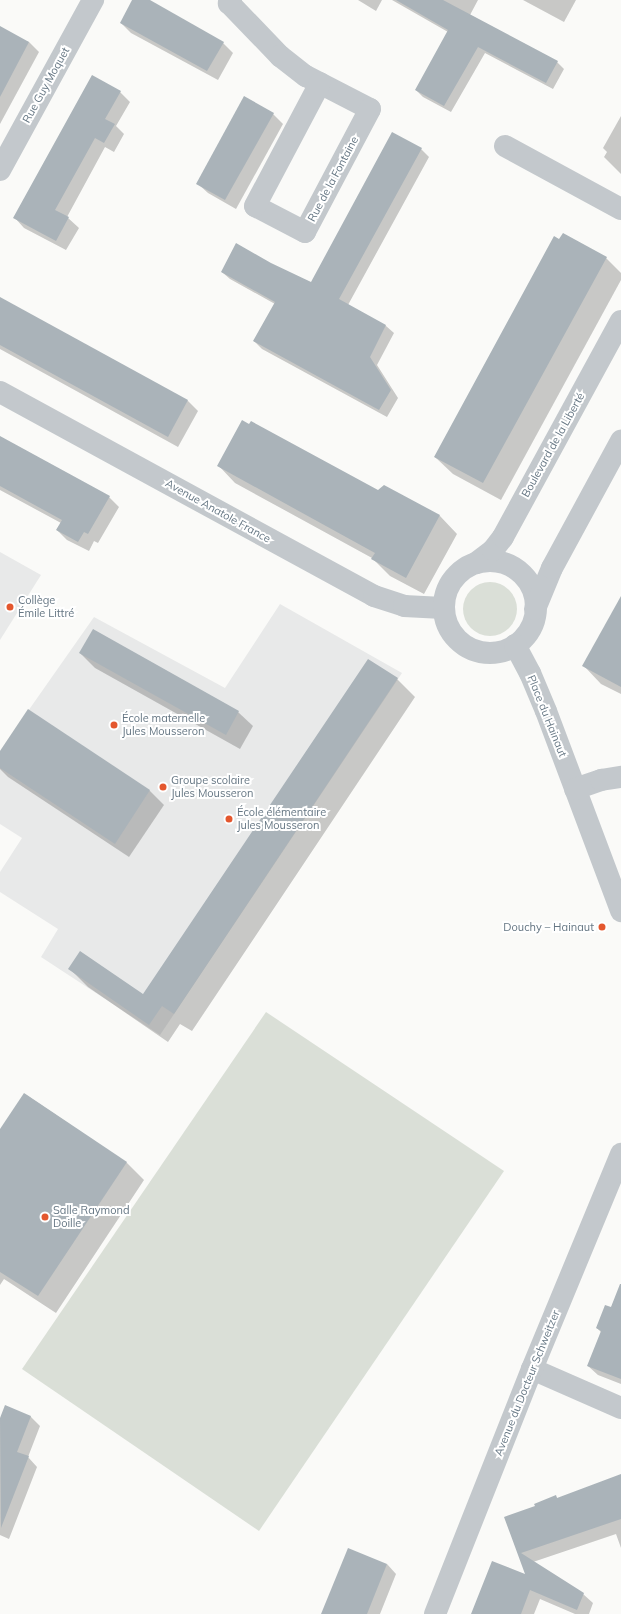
<!DOCTYPE html>
<meta charset="utf-8">
<style>
body{margin:0}
#map{position:relative;width:621px;height:1614px;overflow:hidden;background:#fafaf8;font-family:Mulish,sans-serif}
div>[style]{position:absolute}
[style*='--x']{left:calc(var(--x)*1px);top:calc(var(--y)*1px);width:calc(var(--w)*1px);rotate:calc(var(--a)*1deg)}
.built>*{inset:0;background:#e8e9e9}
.green>*{inset:0;background:#dadfd7}
.round{border-radius:50%}
.shadow>*{inset:0;background:#0003}
.building>*{inset:0;background:#aab3b9}
.minor>*{height:22px;margin:-11px;padding:0 11px;transform-origin:11px;border-radius:11px;background:#c3c8cc}
.minor>.ring{margin:-11px;padding:0;box-sizing:content-box;background:none;border:22px solid #c3c8cc;border-radius:50%}
.dots>*{width:11px;height:11px;translate:-50% -50%;box-sizing:border-box;border:2px solid #fff;border-radius:50%}
span{translate:-50% -50%;white-space:nowrap;text-align:center;line-height:1.15;-webkit-text-stroke:4px #fff;paint-order:stroke}
.street-label{font-size:11px;color:#657683}
.poi-label{font-size:11px;color:#657683}
.left{translate:0 -50%;text-align:left}
.right{translate:-100% -50%;text-align:right}
</style>
<div id="map">
<div class="built">
<i style="clip-path:polygon(0 552px,41px 575px,0 640px)"></i>
<i style="clip-path:polygon(280px 604px,402px 673px,160px 1035px,41px 957px,58px 929px,0 892px,0 872px,22px 838px,0 824px,0 751px,94px 617px,225px 688px)"></i>
</div>
<div class="green">
<i class="round" style="left:463px;top:582px;width:54px;height:54px"></i>
<i style="clip-path:polygon(266px 1012px,504px 1171px,259px 1531px,22px 1369px)"></i>
</div>
<div class="shadow">
<i style="clip-path:polygon(133px 0,146px 0,223px 43px,233px 53px,218px 80px,131px 33px,121px 23px)"></i>
<i style="clip-path:polygon(358px 0,382px 0,376px 11px)"></i>
<i style="clip-path:polygon(392px 0,478px 0,470px 15px,557px 62px,564px 69px,553px 89px,485px 53px,451px 112px,423px 97px,416px 90px,448px 32px)"></i>
<i style="clip-path:polygon(523px 0,576px 0,564px 22px)"></i>
<i style="clip-path:polygon(0 33px,29px 42px,39px 52px,0 124px)"></i>
<i style="clip-path:polygon(120px 92px,130px 102px,116px 126px,124px 134px,114px 152px,105px 147px,67px 217px,79px 228px,66px 250px,24px 228px,15px 218px)"></i>
<i style="clip-path:polygon(273px 114px,283px 124px,236px 209px,208px 193px,197px 183px)"></i>
<i style="clip-path:polygon(621px 116px,621px 174px,604px 157px,607px 152px,603px 148px)"></i>
<i style="clip-path:polygon(421px 149px,429px 157px,348px 305px,386px 326px,394px 333px,377px 365px,398px 398px,387px 417px,262px 349px,254px 341px,275px 304px,230px 279px,222px 272px,271px 264px,312px 283px)"></i>
<i style="clip-path:polygon(606px 258px,621px 273px,621px 280px,501px 500px,453px 474px,435px 457px)"></i>
<i style="clip-path:polygon(0 298px,188px 401px,198px 411px,178px 447px,0 349px)"></i>
<i style="clip-path:polygon(0 445px,109px 497px,119px 507px,98px 543px,94px 541px,89px 551px,67px 540px,57px 530px,61px 523px,0 490px)"></i>
<i style="clip-path:polygon(218px 465px,379px 491px,384px 486px,440px 516px,457px 534px,424px 594px,390px 576px,372px 558px,235px 483px)"></i>
<i style="clip-path:polygon(621px 625px,621px 694px,601px 684px,584px 666px)"></i>
<i style="clip-path:polygon(80px 653px,238px 712px,253px 726px,240px 749px,95px 668px)"></i>
<i style="clip-path:polygon(397px 679px,415px 697px,192px 1031px,180px 1024px,168px 1042px,88px 987px,70px 969px,144px 995px)"></i>
<i style="clip-path:polygon(28px 711px,150px 791px,164px 805px,129px 857px,8px 777px,0 769px,0 753px)"></i>
<i style="clip-path:polygon(25px 1094px,127px 1163px,144px 1180px,56px 1313px,4px 1279px,0 1285px,0 1131px)"></i>
<i style="clip-path:polygon(621px 1285px,621px 1384px,598px 1375px,588px 1366px,602px 1333px,597px 1328px,611px 1308px)"></i>
<i style="clip-path:polygon(6px 1407px,31px 1417px,40px 1426px,28px 1457px,37px 1467px,9px 1539px,0 1535px,0 1421px)"></i>
<i style="clip-path:polygon(621px 1476px,621px 1548px,616px 1534px,533px 1562px,583px 1594px,593px 1603px,589px 1614px,575px 1614px,540px 1599px,534px 1614px,473px 1614px,527px 1576px,505px 1518px,536px 1507px,556px 1497px,558px 1499px)"></i>
<i style="clip-path:polygon(387px 1564px,396px 1574px,380px 1614px,322px 1614px)"></i>
</div>
<div class="building">
<i style="clip-path:polygon(132px 0,150px 0,224px 42px,207px 71px,120px 23px)"></i>
<i style="clip-path:polygon(396px 0,443px 0,558px 61px,546px 83px,478px 47px,444px 106px,415px 90px,448px 30px)"></i>
<i style="clip-path:polygon(0 26px,29px 42px,0 97px)"></i>
<i style="clip-path:polygon(92px 75px,121px 91px,105px 119px,115px 124px,104px 143px,95px 138px,55px 210px,69px 217px,56px 241px,13px 218px)"></i>
<i style="clip-path:polygon(244px 96px,274px 113px,225px 200px,196px 184px)"></i>
<i style="clip-path:polygon(392px 132px,422px 148px,339px 299px,386px 325px,370px 357px,391px 390px,379px 410px,253px 341px,275px 302px,221px 272px,236px 243px,271px 263px,311px 282px)"></i>
<i style="clip-path:polygon(563px 233px,607px 257px,483px 483px,434px 457px,554px 236px,559px 239px)"></i>
<i style="clip-path:polygon(0 297px,188px 400px,168px 437px,0 345px)"></i>
<i style="clip-path:polygon(242px 420px,249px 424px,251px 421px,378px 490px,384px 485px,440px 515px,406px 578px,371px 559px,375px 553px,217px 466px)"></i>
<i style="clip-path:polygon(0 436px,110px 496px,88px 534px,84px 532px,78px 542px,56px 530px,62px 520px,0 486px)"></i>
<i style="clip-path:polygon(621px 596px,621px 687px,582px 666px)"></i>
<i style="clip-path:polygon(93px 629px,239px 711px,226px 735px,79px 653px)"></i>
<i style="clip-path:polygon(368px 659px,398px 678px,174px 1014px,162px 1006px,149px 1025px,68px 969px,80px 951px,143px 994px)"></i>
<i style="clip-path:polygon(28px 709px,150px 790px,115px 844px,0 768px,0 751px)"></i>
<i style="clip-path:polygon(24px 1093px,127px 1162px,38px 1296px,0 1272px,0 1129px)"></i>
<i style="clip-path:polygon(620px 1284px,621px 1284px,621px 1379px,587px 1366px,601px 1331px,596px 1328px,605px 1305px,611px 1307px)"></i>
<i style="clip-path:polygon(5px 1405px,31px 1416px,17px 1452px,29px 1456px,1px 1528px,0 1418px)"></i>
<i style="clip-path:polygon(621px 1474px,621px 1519px,521px 1553px,584px 1593px,577px 1610px,530px 1590px,521px 1614px,471px 1614px,492px 1561px,525px 1574px,504px 1517px,535px 1506px,534px 1504px,556px 1495px,557px 1498px)"></i>
<i style="clip-path:polygon(348px 1548px,387px 1564px,367px 1614px,321px 1614px)"></i>
</div>
<div class="minor">
<i style="--x:231;--y:0;--w:4;--a:124"></i>
<i style="--x:229;--y:3;--w:74;--a:46.1"></i>
<i style="--x:280;--y:56;--w:33;--a:38"></i>
<i style="--x:306;--y:76;--w:72;--a:27.3"></i>
<i style="--x:370;--y:109;--w:139;--a:117.9"></i>
<i style="--x:305;--y:232;--w:56;--a:-152.5"></i>
<i style="--x:255;--y:206;--w:139;--a:-62.1"></i>
<i style="--x:505;--y:146;--w:132;--a:28.5"></i>
<i style="--x:0;--y:170;--w:194;--a:-61.3"></i>
<i style="--x:0;--y:392;--w:426;--a:28.6"></i>
<i style="--x:374;--y:596;--w:32;--a:18"></i>
<i style="--x:404;--y:606;--w:39;--a:3"></i>
<i class="ring" style="left:444px;top:561px;width:70px;height:70px"></i>
<i style="--x:476;--y:563;--w:21;--a:-37"></i>
<i style="--x:493;--y:550;--w:16;--a:-52"></i>
<i style="--x:503;--y:537;--w:246;--a:-61.4"></i>
<i style="--x:535;--y:609;--w:44;--a:-67.5"></i>
<i style="--x:552;--y:568;--w:145;--a:-61.5"></i>
<i style="--x:515;--y:645;--w:32;--a:62"></i>
<i style="--x:530;--y:673;--w:41;--a:67.2"></i>
<i style="--x:546;--y:711;--w:214;--a:69.4"></i>
<i style="--x:575;--y:789;--w:28;--a:-19"></i>
<i style="--x:601;--y:780;--w:20;--a:-9"></i>
<i style="--x:532;--y:1369;--w:97;--a:23.7"></i>
<i style="--x:435;--y:1614;--w:264;--a:-68.4"></i>
<i style="--x:532;--y:1369;--w:233;--a:-67.5"></i>
</div>
<div class="dots">
<i style="left:10px;top:607px;background:#e4572e"></i>
<i style="left:114px;top:725px;background:#e4572e"></i>
<i style="left:163px;top:787px;background:#e4572e"></i>
<i style="left:229px;top:819px;background:#e4572e"></i>
<i style="left:602px;top:927px;background:#e4572e"></i>
<i style="left:45px;top:1217px;background:#e4572e"></i>
</div>
<div class="street-label">
<span style="left:46px;top:85px;rotate:-61deg">Rue Guy Moquet</span>
<span style="left:333px;top:179px;rotate:-62deg">Rue de la Fontaine</span>
<span style="left:553px;top:445px;rotate:-61deg">Boulevard de la Liberté</span>
<span style="left:218px;top:511px;rotate:29deg">Avenue Anatole France</span>
<span style="left:547px;top:716px;rotate:68deg">Place du Hainaut</span>
<span style="left:527px;top:1383px;rotate:-68deg">Avenue du Docteur Schweitzer</span>
</div>
<div class="poi-label">
<span class="left" style="left:18px;top:607px">Collège<br>Émile Littré</span>
<span class="left" style="left:122px;top:725px">École maternelle<br>Jules Mousseron</span>
<span class="left" style="left:171px;top:787px">Groupe scolaire<br>Jules Mousseron</span>
<span class="left" style="left:237px;top:819px">École élémentaire<br>Jules Mousseron</span>
<span class="right" style="left:594px;top:927px">Douchy – Hainaut</span>
<span class="left" style="left:53px;top:1217px">Salle Raymond<br>Doille</span>
</div>
</div>
